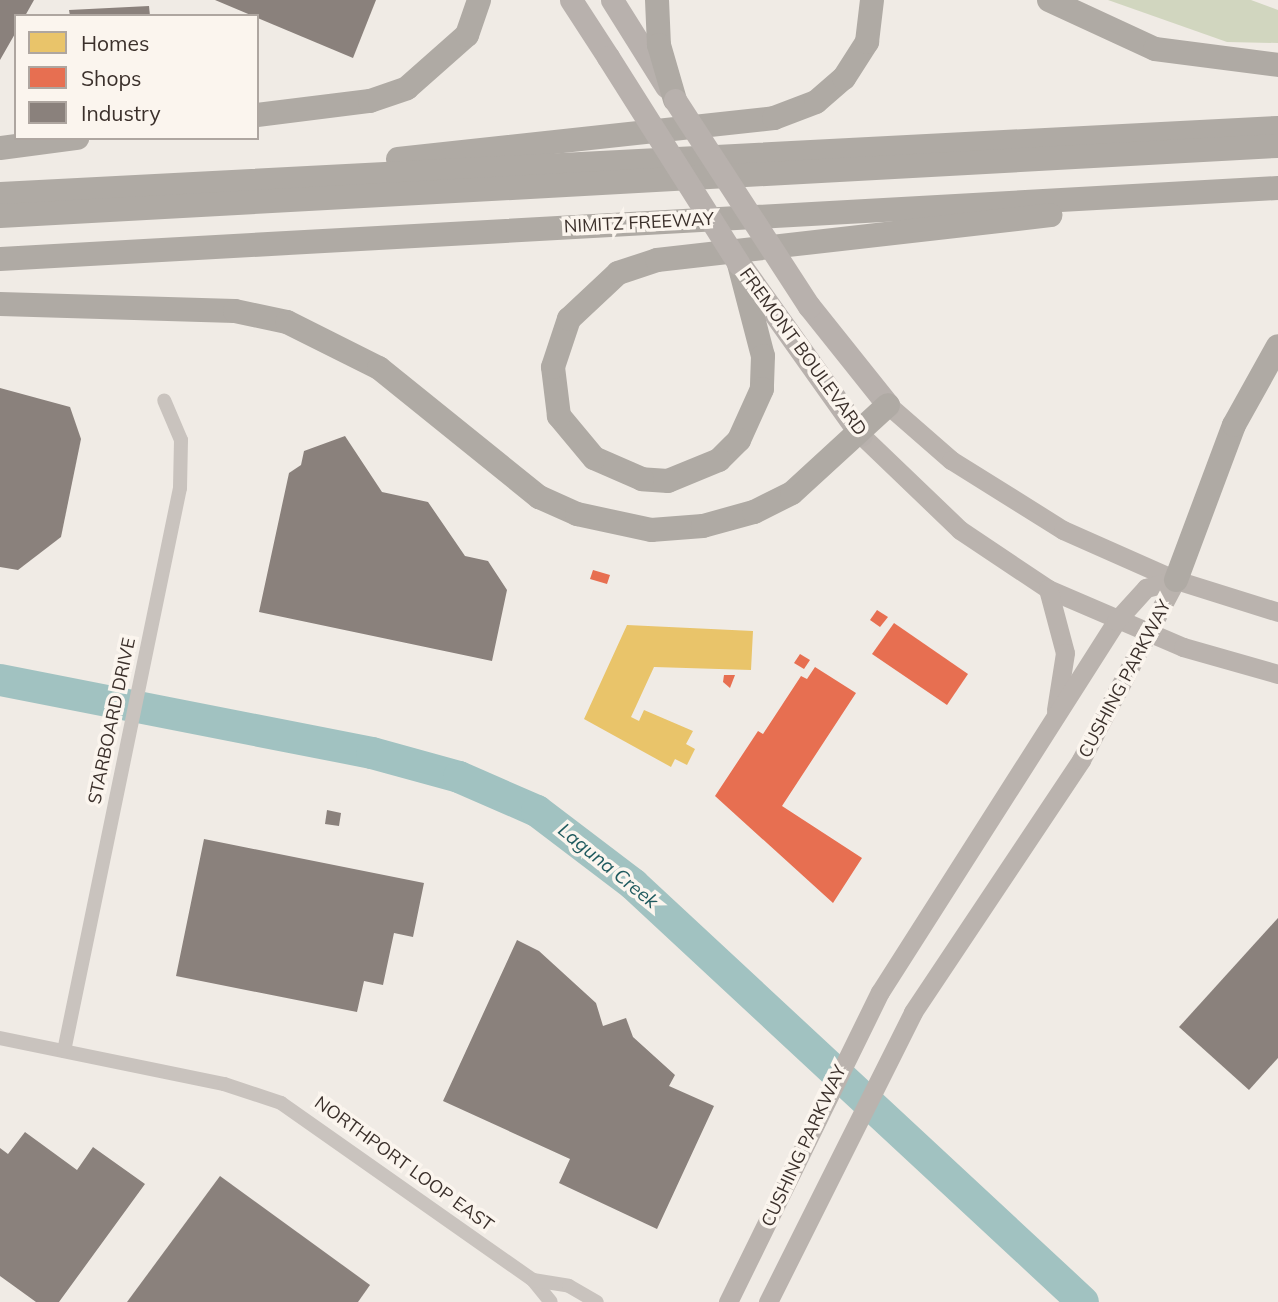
<!DOCTYPE html>
<style>
body{margin:0}
#map{position:relative;width:1278px;height:1302px;overflow:hidden;background:#f0ebe5;font-family:Mulish,sans-serif}
div>[style]{position:absolute}
[style*='--x']{left:calc(var(--x)*1px);top:calc(var(--y)*1px);width:calc(var(--w)*1px);rotate:calc(var(--a)*1deg)}
.green>*{inset:0;background:#d1d6bf}
.homes>*{inset:0;background:#e9c46a}
.shops>*{inset:0;background:#e76f51}
.industry>*{inset:0;background:#8a817c}
.river>*{height:32px;margin:-16px;padding:0 16px;transform-origin:16px;border-radius:16px;background:#a1c2c1}
.street>*{height:14px;margin:-7px;padding:0 7px;transform-origin:7px;border-radius:7px;background:#c9c3be}
.secondary>*{height:19px;margin:-9.5px;padding:0 9.5px;transform-origin:9.5px;border-radius:9.5px;background:#bab3ae}
.primary>*{height:23px;margin:-11.5px;padding:0 11.5px;transform-origin:11.5px;border-radius:11.5px;background:#b8b1ad}
.highway>*{height:24px;margin:-12px;padding:0 12px;transform-origin:12px;border-radius:12px;background:#afaaa4}
.primary-bridge>*{height:23px;margin:-11.5px;padding:0 11.5px;transform-origin:11.5px;border-radius:11.5px;background:#b8b1ad}
span{translate:-50% -50%;white-space:nowrap;text-align:center;line-height:1.15;-webkit-text-stroke:7px #fbf5ee;paint-order:stroke}
.street-label{font-size:18px;color:#3b302b}
.water-label{font-size:19px;color:#1f5a5e;font-style:italic}
.legend{position:absolute;left:14px;top:14px;width:245px;height:126px;box-sizing:border-box;background:#fbf5ee;border:2px solid #aea6a0;margin:0;padding:9px 12px;list-style:none;font-size:21px;color:#3b302b}
.legend li{display:flex;align-items:center;gap:14px;height:35px}
.legend b{width:35px;border:2px solid #aea6a0}
</style>
<div id="map">
<div class="green">
<i style="clip-path:polygon(1108px 0,1251px 0,1278px 10px,1278px 43px,1227px 42px)"></i>
</div>
<div class="homes">
<i style="clip-path:polygon(627px 625px,753px 631px,751px 670px,654px 667px,631px 717px,639px 721px,644px 710px,693px 731px,686px 744px,695px 749px,687px 765px,675px 759px,671px 767px,584px 719px)"></i>
</div>
<div class="shops">
<i style="clip-path:polygon(593px 570px,610px 575px,607px 584px,590px 579px)"></i>
<i style="clip-path:polygon(877px 610px,888px 617px,880px 627px,870px 620px)"></i>
<i style="clip-path:polygon(894px 623px,968px 674px,947px 705px,872px 654px)"></i>
<i style="clip-path:polygon(800px 654px,810px 660px,804px 669px,794px 663px)"></i>
<i style="clip-path:polygon(815px 667px,856px 693px,782px 806px,862px 858px,833px 903px,715px 796px,758px 731px,763px 734px,801px 676px,807px 679px)"></i>
<i style="clip-path:polygon(724px 675px,735px 675px,730px 688px,723px 682px)"></i>
</div>
<div class="industry">
<i style="clip-path:polygon(0 0,34px 0,25px 16px,16px 16px,16px 32px,0 60px)"></i>
<i style="clip-path:polygon(215px 0,376px 0,353px 58px)"></i>
<i style="clip-path:polygon(149px 6px,150px 16px,70px 16px,69px 10px)"></i>
<i style="clip-path:polygon(0 388px,70px 407px,81px 439px,61px 537px,18px 570px,0 567px)"></i>
<i style="clip-path:polygon(345px 436px,382px 492px,428px 502px,465px 556px,488px 561px,507px 590px,492px 661px,259px 612px,289px 473px,301px 465px,304px 451px)"></i>
<i style="clip-path:polygon(327px 810px,341px 813px,339px 826px,325px 824px)"></i>
<i style="clip-path:polygon(204px 839px,424px 883px,413px 937px,394px 933px,383px 985px,364px 981px,357px 1012px,176px 976px)"></i>
<i style="clip-path:polygon(1278px 918px,1278px 1058px,1249px 1090px,1179px 1027px)"></i>
<i style="clip-path:polygon(517px 940px,539px 951px,596px 1003px,603px 1026px,626px 1018px,633px 1037px,675px 1075px,669px 1086px,714px 1106px,657px 1229px,559px 1183px,570px 1159px,443px 1101px)"></i>
<i style="clip-path:polygon(25px 1132px,77px 1170px,93px 1147px,145px 1184px,59px 1302px,36px 1302px,0 1276px,0 1148px,8px 1154px)"></i>
<i style="clip-path:polygon(220px 1176px,370px 1285px,358px 1302px,127px 1302px)"></i>
</div>
<div class="river">
<i style="--x:0;--y:680;--w:379;--a:11.1"></i>
<i style="--x:372;--y:753;--w:90;--a:15.4"></i>
<i style="--x:459;--y:777;--w:85;--a:23.6"></i>
<i style="--x:537;--y:811;--w:121;--a:37.2"></i>
<i style="--x:633;--y:884;--w:614;--a:42.89"></i>
</div>
<div class="street">
<i style="--x:0;--y:1038;--w:229;--a:11.6"></i>
<i style="--x:224;--y:1084;--w:60;--a:18.4"></i>
<i style="--x:281;--y:1103;--w:308;--a:35.1"></i>
<i style="--x:533;--y:1280;--w:28;--a:51"></i>
<i style="--x:64;--y:1051;--w:575;--a:-78.36"></i>
<i style="--x:180;--y:488;--w:48;--a:-88.8"></i>
<i style="--x:181;--y:440;--w:43;--a:-113"></i>
<i style="--x:533;--y:1280;--w:36;--a:9"></i>
<i style="--x:569;--y:1286;--w:32;--a:30"></i>
</div>
<div class="secondary">
<i style="--x:888;--y:405;--w:84;--a:41.1"></i>
<i style="--x:951;--y:460;--w:132;--a:32"></i>
<i style="--x:1063;--y:530;--w:124;--a:23.9"></i>
<i style="--x:1176;--y:580;--w:107;--a:17.4"></i>
<i style="--x:861;--y:435;--w:137;--a:43.8"></i>
<i style="--x:960;--y:530;--w:106;--a:33.8"></i>
<i style="--x:1048;--y:589;--w:147;--a:23.2"></i>
<i style="--x:1183;--y:647;--w:99;--a:15.9"></i>
<i style="--x:1048;--y:589;--w:66;--a:75.1"></i>
<i style="--x:1065;--y:653;--w:58;--a:99"></i>
<i style="--x:728;--y:1302;--w:345;--a:-63.9"></i>
<i style="--x:880;--y:992;--w:440;--a:-57.5"></i>
<i style="--x:1116;--y:621;--w:45;--a:-47.7"></i>
<i style="--x:1146;--y:588;--w:31;--a:-15"></i>
<i style="--x:768;--y:1302;--w:324;--a:-63.4"></i>
<i style="--x:913;--y:1012;--w:303;--a:-56.3"></i>
<i style="--x:1081;--y:760;--w:204;--a:-62.2"></i>
</div>
<div class="primary">
<i style="--x:571;--y:0;--w:68;--a:57"></i>
<i style="--x:612;--y:0;--w:102;--a:57.9"></i>
<i style="--x:741;--y:266;--w:207;--a:54.6"></i>
<i style="--x:809;--y:306;--w:127;--a:51.4"></i>
</div>
<div class="highway">
<i style="--x:657;--y:0;--w:45;--a:87.5"></i>
<i style="--x:659;--y:45;--w:57;--a:73.8"></i>
<i style="--x:1049;--y:0;--w:117;--a:24.8"></i>
<i style="--x:1155;--y:49;--w:124;--a:7.4"></i>
<i style="--x:257;--y:115;--w:114;--a:-7.1"></i>
<i style="--x:370;--y:101;--w:39;--a:-19"></i>
<i style="--x:407;--y:88;--w:80;--a:-41.5"></i>
<i style="--x:467;--y:35;--w:37;--a:-71"></i>
<i style="--x:0;--y:148;--w:78;--a:-7.4"></i>
<i style="--x:398;--y:159;--w:378;--a:-6.2"></i>
<i style="--x:774;--y:118;--w:45;--a:-20.9"></i>
<i style="--x:816;--y:102;--w:37;--a:-41"></i>
<i style="--x:844;--y:78;--w:43;--a:-57.4"></i>
<i style="--x:867;--y:42;--w:42;--a:-83.2"></i>
<i style="--x:0;--y:194;--w:1280;--a:-2.96"></i>
<i style="--x:0;--y:216;--w:1280;--a:-3.14"></i>
<i style="--x:0;--y:259;--w:1280;--a:-3.18"></i>
<i style="--x:739;--y:264;--w:95;--a:75.4"></i>
<i style="--x:763;--y:356;--w:33;--a:92"></i>
<i style="--x:762;--y:389;--w:56;--a:114.3"></i>
<i style="--x:739;--y:440;--w:28;--a:135"></i>
<i style="--x:719;--y:460;--w:55;--a:157.6"></i>
<i style="--x:668;--y:481;--w:26;--a:-176"></i>
<i style="--x:642;--y:479;--w:52;--a:-156.4"></i>
<i style="--x:594;--y:458;--w:55;--a:-129.8"></i>
<i style="--x:559;--y:416;--w:49;--a:-97"></i>
<i style="--x:553;--y:367;--w:51;--a:-71.6"></i>
<i style="--x:569;--y:319;--w:67;--a:-43.2"></i>
<i style="--x:618;--y:273;--w:41;--a:-18.4"></i>
<i style="--x:657;--y:260;--w:396;--a:-6.5"></i>
<i style="--x:0;--y:304;--w:235;--a:1.7"></i>
<i style="--x:235;--y:311;--w:53;--a:11.9"></i>
<i style="--x:287;--y:322;--w:103;--a:26.6"></i>
<i style="--x:379;--y:368;--w:206;--a:38.9"></i>
<i style="--x:539;--y:497;--w:42;--a:24.1"></i>
<i style="--x:577;--y:514;--w:76;--a:12.2"></i>
<i style="--x:651;--y:530;--w:52;--a:-4.4"></i>
<i style="--x:703;--y:526;--w:53;--a:-15.4"></i>
<i style="--x:754;--y:512;--w:42;--a:-26.6"></i>
<i style="--x:792;--y:493;--w:130;--a:-42.5"></i>
<i style="--x:1176;--y:580;--w:165;--a:-69.5"></i>
<i style="--x:1234;--y:425;--w:90;--a:-60.9"></i>
</div>
<div class="primary-bridge">
<i style="--x:608;--y:57;--w:245;--a:57.7"></i>
<i style="--x:675;--y:100;--w:246;--a:57"></i>
</div>
<div class="street-label">
<span style="left:639px;top:223px;rotate:-3deg">NIMITZ FREEWAY</span>
<span style="left:803px;top:352px;rotate:54deg">FREMONT BOULEVARD</span>
<span style="left:1125px;top:679px;rotate:-62deg">CUSHING PARKWAY</span>
<span style="left:112px;top:721px;rotate:-78deg">STARBOARD DRIVE</span>
<span style="left:804px;top:1146px;rotate:-65deg">CUSHING PARKWAY</span>
<span style="left:404px;top:1164px;rotate:36deg">NORTHPORT LOOP EAST</span>
</div>
<div class="water-label">
<span style="left:608px;top:866px;rotate:39deg">Laguna Creek</span>
</div>
<ul class="legend">
<li><b style="height:19px;background:#e9c46a"></b>Homes</li>
<li><b style="height:19px;background:#e76f51"></b>Shops</li>
<li><b style="height:19px;background:#8a817c"></b>Industry</li>
</ul>
</div>
